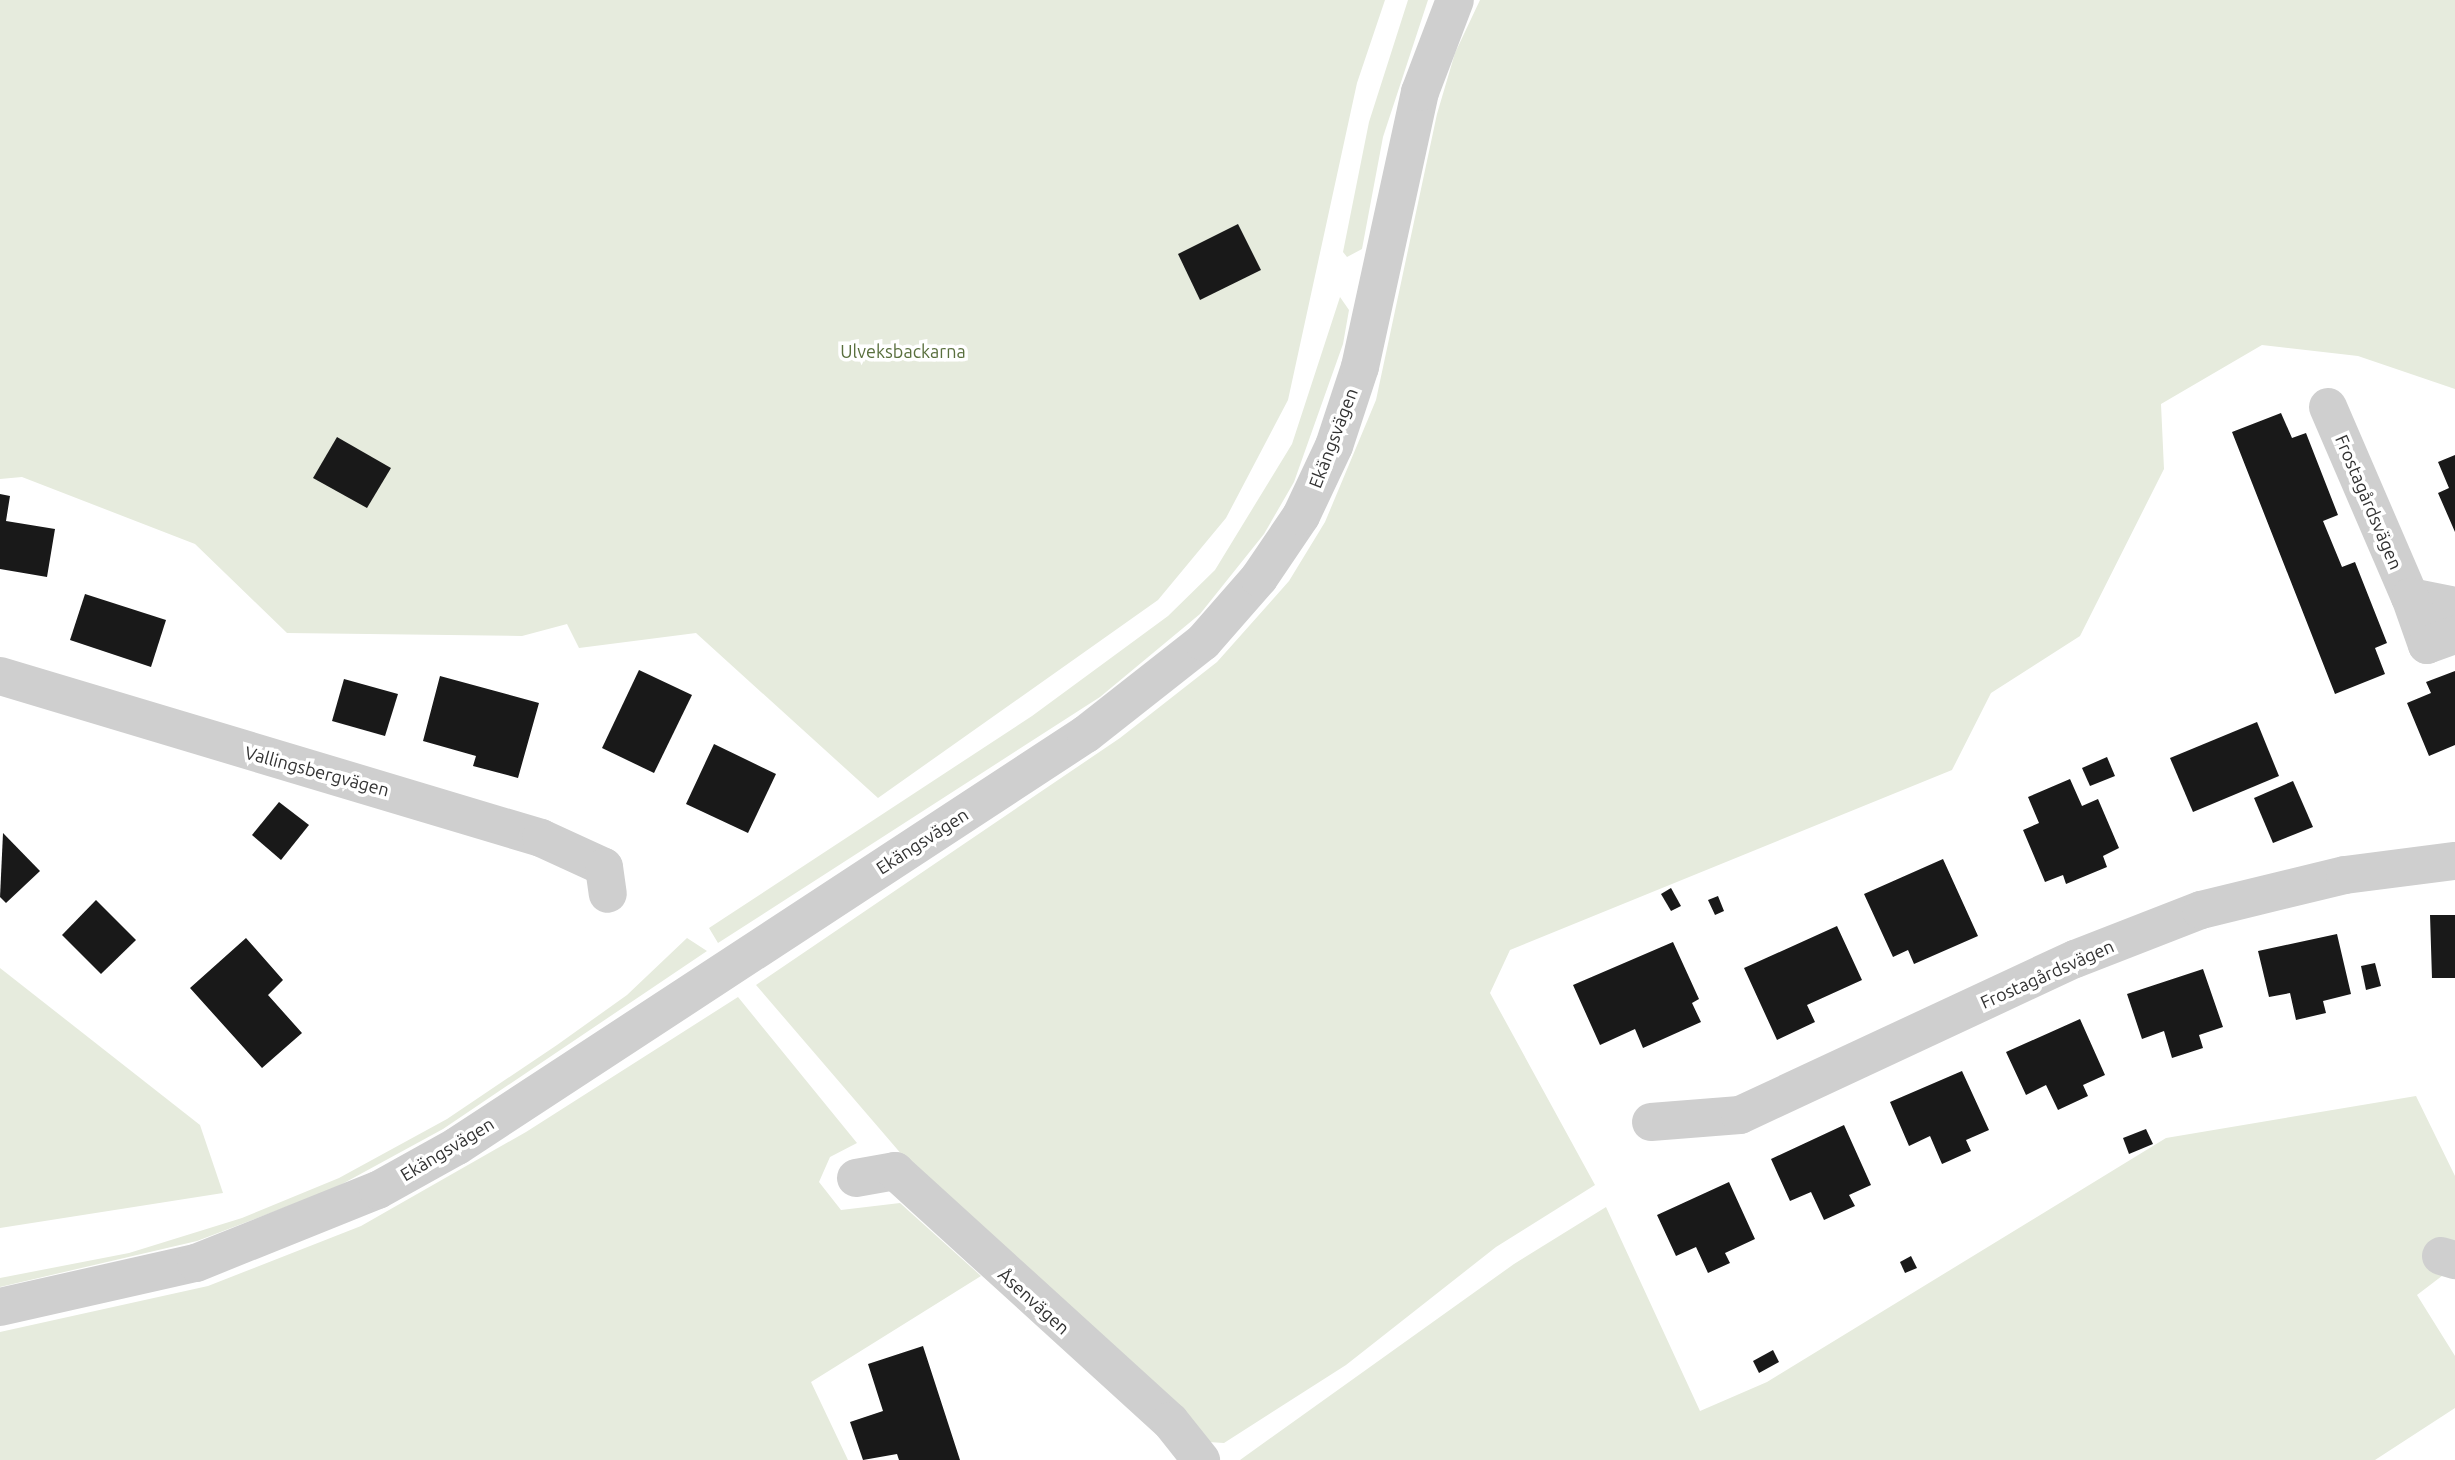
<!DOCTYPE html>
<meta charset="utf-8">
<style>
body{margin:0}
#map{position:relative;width:2455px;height:1460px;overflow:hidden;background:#fff;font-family:Ubuntu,sans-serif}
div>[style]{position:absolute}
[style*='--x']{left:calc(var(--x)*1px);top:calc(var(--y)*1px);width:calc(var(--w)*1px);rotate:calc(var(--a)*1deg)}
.green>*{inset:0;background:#e6ebdd}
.building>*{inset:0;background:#191919}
.minor>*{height:38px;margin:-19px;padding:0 19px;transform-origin:19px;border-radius:19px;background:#cfcfcf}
span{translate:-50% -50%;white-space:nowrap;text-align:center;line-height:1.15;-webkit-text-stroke:7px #fff;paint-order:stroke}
.park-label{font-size:18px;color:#596f3d}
.street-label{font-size:18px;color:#323232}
</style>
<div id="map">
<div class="green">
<i style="clip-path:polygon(0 0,1385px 0,1357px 83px,1288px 400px,1226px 518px,1158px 600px,878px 798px,696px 633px,579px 648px,567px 624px,522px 636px,287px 633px,195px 544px,22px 477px,0 479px)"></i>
<i style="clip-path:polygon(1408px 0,1428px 0,1383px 137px,1362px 249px,1347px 257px,1343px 252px,1369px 122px)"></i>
<i style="clip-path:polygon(1480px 0,2455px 0,2455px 389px,2358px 356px,2262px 345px,2161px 404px,2164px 469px,2080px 636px,1991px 693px,1952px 770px,1510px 950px,1490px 993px,1595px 1185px,1496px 1247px,1346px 1365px,1224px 1443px,1208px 1442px,952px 1213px,756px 985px,1120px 738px,1217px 662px,1289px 581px,1325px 522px,1376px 400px,1437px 114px,1455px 53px)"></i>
<i style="clip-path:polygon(1340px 297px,1349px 310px,1343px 344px,1294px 482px,1264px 534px,1200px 614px,1100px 697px,718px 943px,709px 928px,1032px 716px,1168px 616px,1215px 570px,1292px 444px)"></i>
<i style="clip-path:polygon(687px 938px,707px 951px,443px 1129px,333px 1189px,197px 1241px,0 1287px,0 1278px,129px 1253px,242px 1218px,339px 1178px,447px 1119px,557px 1045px,627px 995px)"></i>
<i style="clip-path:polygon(0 968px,200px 1125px,223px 1193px,0 1228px)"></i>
<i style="clip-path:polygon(738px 997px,857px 1143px,830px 1157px,819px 1182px,841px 1210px,900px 1203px,981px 1276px,811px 1382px,848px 1460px,0 1460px,0 1332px,208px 1286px,361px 1226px,526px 1132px)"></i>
<i style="clip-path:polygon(2416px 1096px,2455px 1176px,2455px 1266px,2417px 1295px,2455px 1356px,2455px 1408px,2375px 1460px,1240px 1460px,1514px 1264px,1606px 1207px,1700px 1411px,1767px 1382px,2166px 1138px)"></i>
</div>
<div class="building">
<i style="clip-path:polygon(1238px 224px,1261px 270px,1200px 300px,1178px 254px)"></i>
<i style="clip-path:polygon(2281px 413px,2292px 438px,2306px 433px,2338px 515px,2323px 521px,2342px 567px,2355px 562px,2387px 643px,2375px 648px,2385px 674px,2335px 694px,2232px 432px)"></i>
<i style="clip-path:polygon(337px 437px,391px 468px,367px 508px,313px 478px)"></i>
<i style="clip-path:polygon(2455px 455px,2455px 532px,2438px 493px,2449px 488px,2438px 462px)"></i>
<i style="clip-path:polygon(0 494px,10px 496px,6px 521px,55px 529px,47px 577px,0 569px)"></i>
<i style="clip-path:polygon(85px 594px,166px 620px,151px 667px,70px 640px)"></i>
<i style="clip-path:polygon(639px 670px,692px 695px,654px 773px,602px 748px)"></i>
<i style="clip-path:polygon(2455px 671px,2455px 745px,2429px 756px,2407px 703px,2431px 693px,2426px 682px)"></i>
<i style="clip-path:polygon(440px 676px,539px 703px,518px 778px,473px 766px,476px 756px,423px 741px)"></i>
<i style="clip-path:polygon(344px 679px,398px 694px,385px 736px,332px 721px)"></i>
<i style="clip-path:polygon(2257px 722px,2279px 776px,2193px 812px,2170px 758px)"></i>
<i style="clip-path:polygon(714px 744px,776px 774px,748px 833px,686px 804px)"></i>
<i style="clip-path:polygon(2107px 757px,2115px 776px,2090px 786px,2082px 768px)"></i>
<i style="clip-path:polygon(2070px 779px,2082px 806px,2098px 799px,2119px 848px,2103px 856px,2107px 867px,2066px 884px,2063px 875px,2045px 882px,2023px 830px,2039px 823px,2028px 797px)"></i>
<i style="clip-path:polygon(2293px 781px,2313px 827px,2273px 843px,2254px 798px)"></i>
<i style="clip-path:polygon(279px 802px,309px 825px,281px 860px,252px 835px)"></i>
<i style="clip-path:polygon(3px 833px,40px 871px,6px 903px,0 897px)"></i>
<i style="clip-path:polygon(1943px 859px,1978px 936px,1914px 964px,1908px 950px,1893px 957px,1864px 894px)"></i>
<i style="clip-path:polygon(1671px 888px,1681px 906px,1671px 911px,1661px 894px)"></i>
<i style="clip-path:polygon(1718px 896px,1724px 911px,1715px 915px,1708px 900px)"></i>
<i style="clip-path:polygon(96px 900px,136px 940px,101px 974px,62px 935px)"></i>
<i style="clip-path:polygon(2430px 915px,2455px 915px,2455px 978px,2432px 978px)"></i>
<i style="clip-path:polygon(1837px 926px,1862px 980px,1807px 1005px,1815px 1022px,1777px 1040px,1744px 968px)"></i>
<i style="clip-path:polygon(2337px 934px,2351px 994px,2323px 1001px,2326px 1013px,2296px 1020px,2290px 993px,2269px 997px,2258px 951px)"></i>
<i style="clip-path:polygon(246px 938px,283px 980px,268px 995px,302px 1033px,262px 1068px,190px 988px)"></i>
<i style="clip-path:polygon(1673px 942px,1699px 999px,1692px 1003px,1701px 1022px,1643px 1048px,1635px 1029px,1600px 1045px,1573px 985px)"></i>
<i style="clip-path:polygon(2375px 963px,2381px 986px,2366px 990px,2361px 966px)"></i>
<i style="clip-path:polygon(2203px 969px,2223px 1027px,2199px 1035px,2203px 1048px,2172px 1058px,2164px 1031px,2142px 1039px,2127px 994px)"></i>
<i style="clip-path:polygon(2080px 1019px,2105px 1075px,2083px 1085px,2088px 1096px,2058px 1110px,2046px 1085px,2026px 1095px,2006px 1052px)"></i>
<i style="clip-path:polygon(1962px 1071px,1989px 1130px,1966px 1140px,1971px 1151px,1942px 1164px,1930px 1136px,1909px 1146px,1890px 1102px)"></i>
<i style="clip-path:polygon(1844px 1125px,1871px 1185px,1849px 1195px,1855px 1206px,1824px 1220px,1811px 1192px,1790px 1201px,1771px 1159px)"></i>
<i style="clip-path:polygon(2146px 1129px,2153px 1144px,2129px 1154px,2123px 1138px)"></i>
<i style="clip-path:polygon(1729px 1182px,1755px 1239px,1725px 1253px,1730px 1263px,1708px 1273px,1696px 1247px,1676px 1256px,1657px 1215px)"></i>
<i style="clip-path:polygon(1911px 1256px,1917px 1268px,1905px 1273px,1900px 1262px)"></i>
<i style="clip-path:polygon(923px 1346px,960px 1460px,899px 1460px,897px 1454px,863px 1460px,850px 1422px,883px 1411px,868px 1364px)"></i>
<i style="clip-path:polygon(1773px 1350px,1779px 1362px,1759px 1373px,1753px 1361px)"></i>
</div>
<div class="minor">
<i style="--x:2328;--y:407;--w:207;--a:66.7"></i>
<i style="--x:2455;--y:606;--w:46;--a:-168.7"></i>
<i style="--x:2410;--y:597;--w:51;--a:70.5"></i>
<i style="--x:2427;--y:645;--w:30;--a:-20"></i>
<i style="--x:0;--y:676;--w:565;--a:16.67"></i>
<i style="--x:541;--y:838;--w:69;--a:24.7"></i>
<i style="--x:604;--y:867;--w:27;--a:82"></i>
<i style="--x:1651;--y:1122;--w:89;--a:-4.5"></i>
<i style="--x:1740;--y:1115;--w:370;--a:-25"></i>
<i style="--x:2075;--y:959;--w:135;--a:-21.3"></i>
<i style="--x:2201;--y:910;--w:148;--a:-13.7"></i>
<i style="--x:2345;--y:875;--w:111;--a:-7.3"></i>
<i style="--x:856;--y:1178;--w:40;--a:-10"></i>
<i style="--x:895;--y:1171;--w:372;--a:42.3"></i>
<i style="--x:1170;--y:1421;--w:50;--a:51.5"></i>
<i style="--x:2441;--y:1256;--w:15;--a:16"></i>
<i style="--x:0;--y:1307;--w:201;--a:-12.7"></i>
<i style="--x:196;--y:1263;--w:196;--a:-21.9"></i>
<i style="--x:378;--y:1190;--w:90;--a:-29.1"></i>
<i style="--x:457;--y:1146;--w:752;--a:-33.23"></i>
<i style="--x:1086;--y:734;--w:149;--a:-38.2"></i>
<i style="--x:1203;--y:642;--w:85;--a:-48.8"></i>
<i style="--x:1259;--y:578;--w:75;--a:-55.9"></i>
<i style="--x:1301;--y:516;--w:77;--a:-64.8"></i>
<i style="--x:1334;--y:446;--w:83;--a:-71.8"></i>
<i style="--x:1360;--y:367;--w:281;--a:-77.7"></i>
<i style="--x:1420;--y:92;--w:98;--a:-69.2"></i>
</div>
<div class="park-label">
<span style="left:903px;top:351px">Ulveksbackarna</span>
</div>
<div class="street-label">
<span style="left:1333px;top:438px;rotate:-69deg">Ekängsvägen</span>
<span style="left:2369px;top:502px;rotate:67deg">Frostagårdsvägen</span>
<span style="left:317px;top:771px;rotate:15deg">Vallingsbergvägen</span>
<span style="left:922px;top:841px;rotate:-33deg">Ekängsvägen</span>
<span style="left:2047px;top:974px;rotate:-24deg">Frostagårdsvägen</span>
<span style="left:447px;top:1149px;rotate:-31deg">Ekängsvägen</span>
<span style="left:1034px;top:1301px;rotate:42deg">Åsenvägen</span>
</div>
</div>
